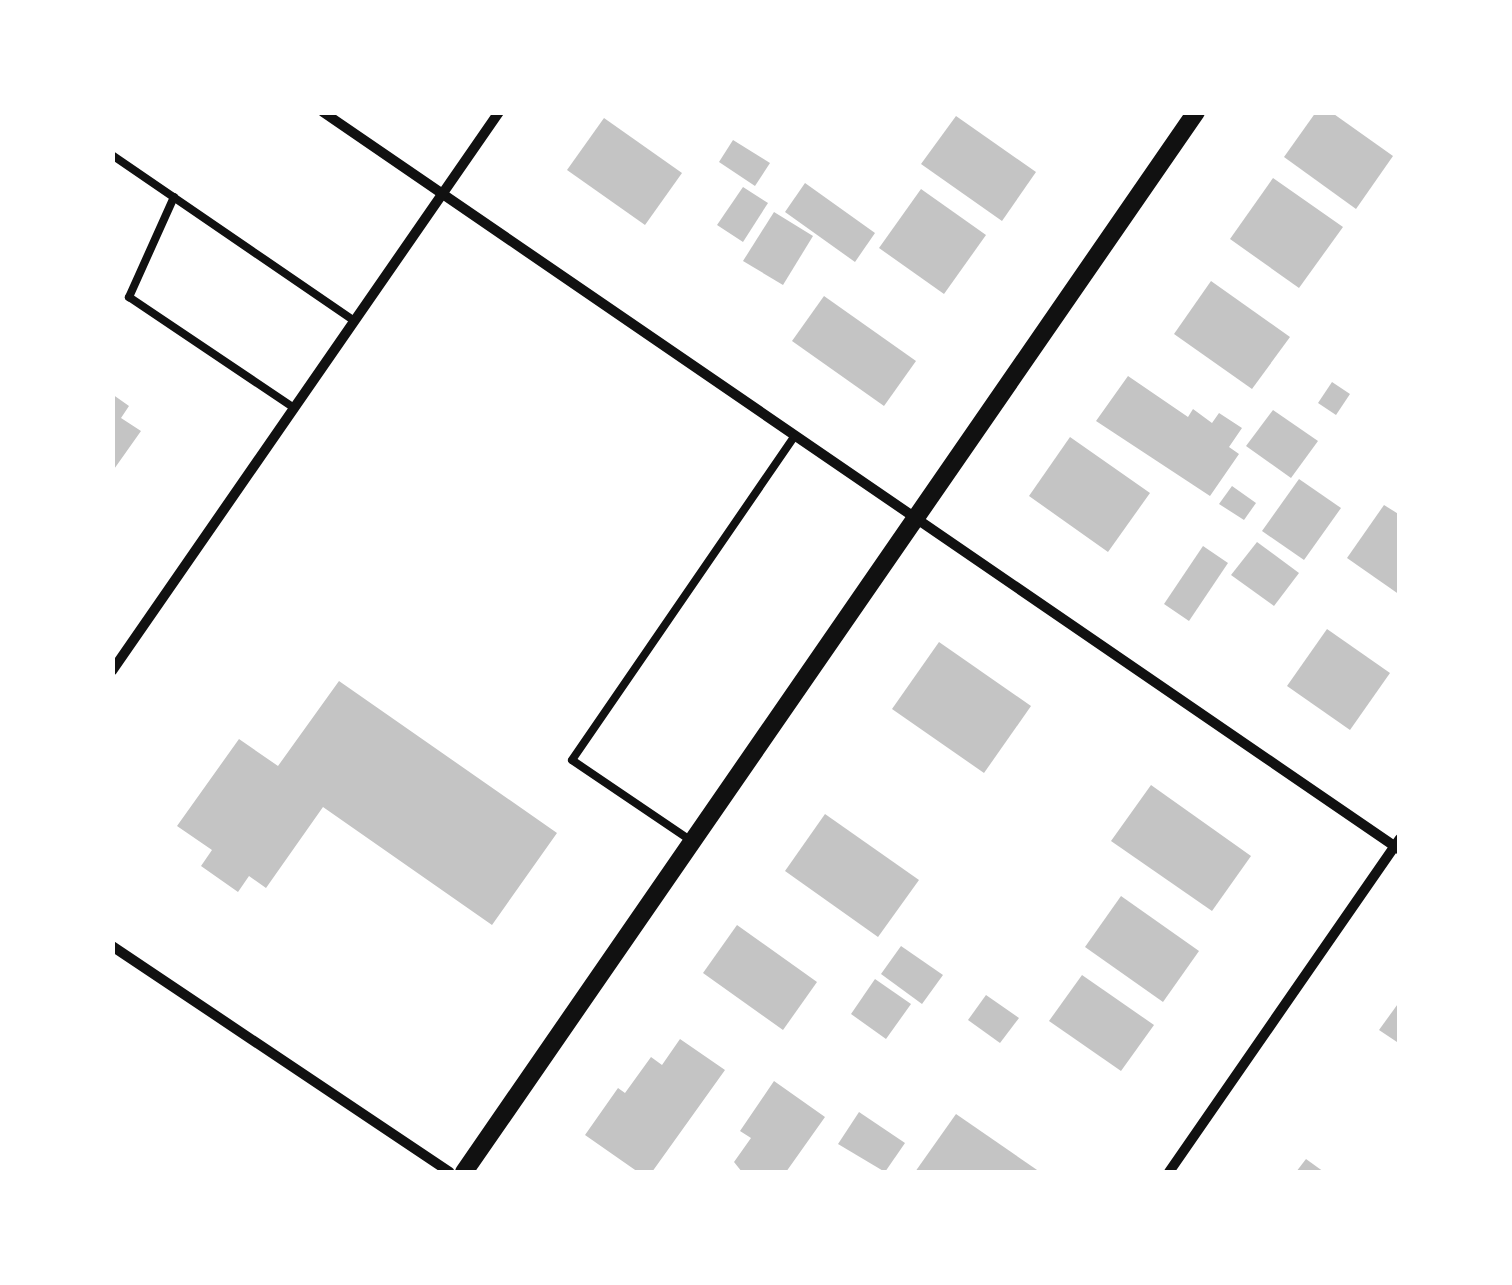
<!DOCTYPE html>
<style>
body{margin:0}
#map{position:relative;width:1512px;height:1285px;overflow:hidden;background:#fff;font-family:"Source Serif 4",serif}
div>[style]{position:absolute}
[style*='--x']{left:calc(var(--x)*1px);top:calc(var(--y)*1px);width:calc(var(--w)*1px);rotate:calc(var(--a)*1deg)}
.building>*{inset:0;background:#c4c4c4}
.service>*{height:8px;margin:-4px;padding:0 4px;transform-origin:4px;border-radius:4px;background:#111}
.minor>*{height:10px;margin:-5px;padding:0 5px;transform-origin:5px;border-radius:5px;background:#111}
.tertiary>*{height:18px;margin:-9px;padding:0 9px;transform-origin:9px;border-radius:9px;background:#111}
span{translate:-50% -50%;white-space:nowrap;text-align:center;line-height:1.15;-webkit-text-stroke:8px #fff;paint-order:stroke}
.frame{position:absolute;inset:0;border:115px solid #fff;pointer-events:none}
</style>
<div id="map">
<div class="building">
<i style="clip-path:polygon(1316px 112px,1331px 112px,1393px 156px,1356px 209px,1284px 157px)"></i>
<i style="clip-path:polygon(956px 116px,1036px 172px,1002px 221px,921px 164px)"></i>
<i style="clip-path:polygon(604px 118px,682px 173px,645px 225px,567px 170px)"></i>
<i style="clip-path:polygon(733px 140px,770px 163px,755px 186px,719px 162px)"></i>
<i style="clip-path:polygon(1273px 178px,1343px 227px,1299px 288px,1230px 239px)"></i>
<i style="clip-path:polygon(805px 183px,875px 233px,855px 262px,785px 212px)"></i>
<i style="clip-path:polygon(743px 187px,768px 203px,743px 242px,717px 225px)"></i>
<i style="clip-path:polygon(921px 189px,986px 235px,944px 294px,879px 248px)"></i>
<i style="clip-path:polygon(774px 212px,813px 236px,783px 285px,743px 261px)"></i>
<i style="clip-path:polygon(1211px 281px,1290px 337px,1252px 389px,1174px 334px)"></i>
<i style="clip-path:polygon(824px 296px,916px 361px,884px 406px,792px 341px)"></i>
<i style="clip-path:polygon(1128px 376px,1188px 417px,1193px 409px,1212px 423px,1219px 413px,1242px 428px,1229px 447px,1239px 454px,1210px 496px,1096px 421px)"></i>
<i style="clip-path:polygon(1332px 382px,1350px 394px,1336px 415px,1318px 403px)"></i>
<i style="clip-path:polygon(112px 394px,129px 406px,121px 418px,141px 431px,112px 472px)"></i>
<i style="clip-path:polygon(1273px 410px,1318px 441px,1291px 478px,1246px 446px)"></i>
<i style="clip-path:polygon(1070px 437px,1150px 493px,1108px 552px,1029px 496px)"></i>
<i style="clip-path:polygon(1299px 479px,1341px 508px,1304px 560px,1262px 531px)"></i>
<i style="clip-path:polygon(1232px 486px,1256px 503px,1244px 520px,1219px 504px)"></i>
<i style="clip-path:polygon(1384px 505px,1400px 515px,1400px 595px,1347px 558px)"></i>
<i style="clip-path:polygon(1257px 542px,1299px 573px,1274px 606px,1231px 575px)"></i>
<i style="clip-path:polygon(1203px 546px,1228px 563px,1189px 621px,1164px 604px)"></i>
<i style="clip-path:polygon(1327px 629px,1390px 673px,1350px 730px,1287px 686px)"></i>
<i style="clip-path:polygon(939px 642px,1031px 706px,984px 773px,892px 709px)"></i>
<i style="clip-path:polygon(339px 681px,557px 833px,492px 925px,323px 807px,266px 888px,249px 876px,238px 892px,201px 866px,212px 850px,177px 826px,239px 739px,278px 766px)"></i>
<i style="clip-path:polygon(1151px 785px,1251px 856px,1212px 911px,1111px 841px)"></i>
<i style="clip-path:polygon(825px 814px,919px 880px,878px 937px,785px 871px)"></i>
<i style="clip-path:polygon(1121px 896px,1199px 951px,1163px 1002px,1085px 947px)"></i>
<i style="clip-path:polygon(737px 925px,817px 982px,783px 1030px,703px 973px)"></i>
<i style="clip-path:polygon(901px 946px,943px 975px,922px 1004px,881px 974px)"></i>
<i style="clip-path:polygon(1082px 975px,1154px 1025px,1121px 1071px,1049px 1021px)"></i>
<i style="clip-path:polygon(875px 979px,911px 1004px,886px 1039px,851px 1014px)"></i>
<i style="clip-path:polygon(986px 995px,1019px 1018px,1000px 1043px,968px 1020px)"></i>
<i style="clip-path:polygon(1400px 1001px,1400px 1044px,1379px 1030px)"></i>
<i style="clip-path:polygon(680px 1039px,725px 1070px,652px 1172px,638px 1172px,585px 1135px,618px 1088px,625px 1093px,651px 1057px,662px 1065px)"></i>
<i style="clip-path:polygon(774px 1081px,825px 1117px,786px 1172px,742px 1172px,734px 1162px,751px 1138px,740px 1131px)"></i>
<i style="clip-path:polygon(859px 1112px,905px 1143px,885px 1172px,838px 1144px)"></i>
<i style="clip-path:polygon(956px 1114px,1040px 1172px,915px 1172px)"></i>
<i style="clip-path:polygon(1306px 1159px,1324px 1172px,1296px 1172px)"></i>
</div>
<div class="service">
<i style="--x:112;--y:155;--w:293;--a:34.4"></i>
<i style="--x:174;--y:197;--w:110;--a:114.2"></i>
<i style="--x:129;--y:297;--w:199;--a:33.9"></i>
<i style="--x:693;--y:842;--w:146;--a:-145.9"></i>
<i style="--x:572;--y:760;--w:394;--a:-55.5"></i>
</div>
<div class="minor">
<i style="--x:323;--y:112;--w:1306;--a:34.42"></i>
<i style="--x:112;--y:671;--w:680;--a:-55.3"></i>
<i style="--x:112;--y:946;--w:406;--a:33.8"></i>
<i style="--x:1169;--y:1172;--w:405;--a:-55.3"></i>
</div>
<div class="tertiary">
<i style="--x:464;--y:1172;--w:1288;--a:-55.37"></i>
</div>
<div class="frame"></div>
</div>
